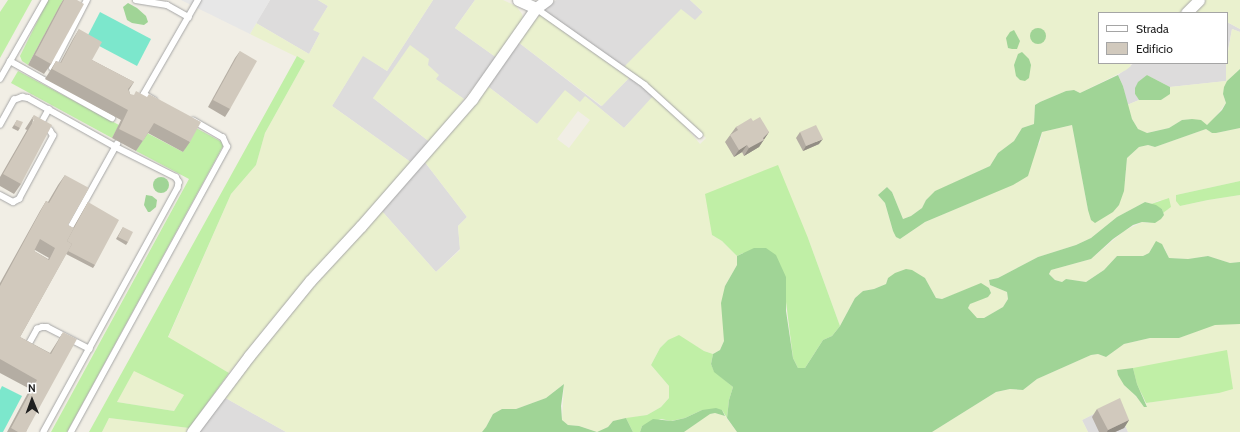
<!DOCTYPE html>
<style>
body{margin:0}
#map{position:relative;width:1240px;height:432px;overflow:hidden;background:#f1eee5;font-family:Cabin,sans-serif}
div>[style]{position:absolute}
[style*='--x']{left:calc(var(--x)*1px);top:calc(var(--y)*1px);width:calc(var(--w)*1px);rotate:calc(var(--a)*1deg)}
.residential>*{inset:0;background:#dddcdc}
.farmland>*{inset:0;background:#eaf1ce}
.grass>*{inset:0;background:#c0efa6}
.forest>*{inset:0;background:#a0d496}
.round{border-radius:50%}
.pitch>*{inset:0;background:#7ce7cc}
.parking>*{inset:0;background:#e7e7e7}
.roads{filter:drop-shadow(0 0 1px #a6a6a6) drop-shadow(0 0 1px #a6a6a6)}
.service>*{height:5.5px;margin:-2.75px;padding:0 2.75px;transform-origin:2.75px;border-radius:2.75px;background:#fff}
.minor>*{height:11px;margin:-5.5px;padding:0 5.5px;transform-origin:5.5px;border-radius:5.5px;background:#fff}
.wall>*{inset:0;background:#b4ada3}
.shaded-wall>*{inset:0;background:#928d84}
.building>*{inset:0;background:#d1c9bd}
span{translate:-50% -50%;white-space:nowrap;text-align:center;line-height:1.15;-webkit-text-stroke:3px #fff;paint-order:stroke}
.legend{position:absolute;left:1098px;top:12px;width:130px;height:52px;box-sizing:border-box;background:#fff;border:1px solid #a5a5a5;margin:0;padding:5px 7px;list-style:none;font-size:12px;color:#1f1f1f}
.legend li{display:flex;align-items:center;gap:8px;height:20px}
.legend b{width:20px;border:1px solid #a5a5a5}
.north{position:absolute;left:12px;top:380px;width:40px;height:40px;-webkit-text-stroke:3px #fff;paint-order:stroke;rotate:359deg;font-size:11px;font-weight:700;line-height:16px;text-align:center;color:#1f1f1f}
.north::after{content:'';display:block;margin:auto;width:14px;height:18px;background:#1f1f1f;clip-path:polygon(50% 0,100% 100%,50% 72%,0 100%)}
</style>
<div id="map">
<div class="residential">
<i style="clip-path:polygon(270px 0,318px 0,328px 6px,314px 30px,320px 33px,309px 54px,256px 23px)"></i>
<i style="clip-path:polygon(433px 0,475px 0,455px 28px,497px 58px,464px 99px,435px 79px,373px 98px,431px 143px,412px 163px,332px 106px,363px 55px,387px 71px)"></i>
<i style="clip-path:polygon(556px 0,690px 0,703px 12px,695px 21px,681px 10px,657px 93px,624px 128px,586px 97px,581px 102px,537px 124px,486px 85px,518px 42px,601px 106px,629px 78px,540px 14px)"></i>
<i style="clip-path:polygon(1227px 22px,1240px 29px,1240px 32px,1232px 29px,1227px 55px)"></i>
<i style="clip-path:polygon(1134px 63px,1226px 63px,1227px 81px,1170px 87px,1147px 75px,1135px 94px,1139px 100px,1127px 105px,1123px 86px,1118px 75px)"></i>
<i style="clip-path:polygon(424px 161px,467px 217px,458px 226px,460px 249px,436px 272px,381px 210px)"></i>
<i style="clip-path:polygon(222px 396px,286px 432px,195px 432px)"></i>
<i style="clip-path:polygon(1115px 401px,1128px 432px,1088px 432px,1082px 420px,1113px 404px)"></i>
</div>
<div class="farmland">
<i style="clip-path:polygon(318px 0,433px 0,387px 71px,363px 56px,332px 106px,412px 163px,273px 318px,229px 373px,168px 338px,231px 194px,256px 165px,265px 133px,305px 61px,250px 34px,256px 23px,309px 54px,320px 33px,313px 30px,328px 6px)"></i>
<i style="clip-path:polygon(475px 0,503px 0,516px 6px,522px 14px,523px 20px,497px 58px,455px 28px)"></i>
<i style="clip-path:polygon(evenodd,690px 0,1196px 0,1183px 13px,1099px 13px,1099px 63px,1129px 63px,1131px 66px,1126px 70px,1080px 93px,1074px 90px,1066px 91px,1040px 102px,1035px 105px,1034px 124px,1022px 128px,1014px 141px,998px 153px,990px 166px,936px 191px,926px 200px,922px 208px,911px 216px,903px 219px,892px 192px,887px 187px,878px 195px,885px 203px,893px 231px,900px 239px,925px 222px,979px 199px,1040px 143px,1042px 132px,1072px 125px,1088px 210px,1125px 181px,1127px 158px,1139px 147px,1148px 145px,1155px 147px,1206px 129px,1212px 133px,1216px 133px,1240px 128px,1240px 181px,1176px 195px,1180px 206px,1208px 200px,1240px 195px,1240px 262px,1230px 263px,1208px 256px,1188px 259px,1169px 258px,1164px 247px,1153px 246px,1149px 253px,1143px 256px,1117px 256px,1104px 270px,1086px 282px,1066px 279px,1062px 282px,1055px 280px,1049px 274px,1051px 270px,1091px 259px,1124px 231px,1142px 222px,1148px 223px,1164px 215px,1163px 213px,1171px 207px,1160px 200px,1151px 204px,1145px 202px,1117px 217px,1091px 238px,1076px 245px,1038px 257px,998px 278px,989px 280px,990px 285px,1007px 292px,1008px 299px,1003px 307px,984px 318px,977px 318px,972px 315px,968px 308px,970px 304px,991px 293px,989px 288px,981px 284px,942px 299px,936px 298px,925px 278px,888px 278px,886px 284px,874px 289px,863px 291px,855px 298px,840px 326px,808px 238px,712px 235px,722px 241px,737px 256px,737px 265px,725px 286px,724px 341px,720px 350px,713px 354px,704px 351px,694px 345px,668px 340px,660px 348px,651px 365px,669px 386px,669px 398px,661px 407px,647px 415px,613px 421px,608px 427px,597px 432px,579px 426px,568px 425px,562px 420px,564px 384px,546px 398px,516px 409px,502px 409px,493px 414px,486px 427px,482px 432px,286px 432px,222px 396px,284px 317px,381px 210px,436px 272px,460px 250px,458px 226px,467px 217px,424px 161px,486px 85px,537px 124px,565px 90px,580px 102px,585px 96px,624px 128px,653px 96px,680px 120px,700px 144px,706px 138px,657px 93px,623px 68px,681px 9px,695px 20px,703px 12px,690px 0,578px 111px,590px 120px,569px 148px,557px 139px,578px 111px)"></i>
<i style="clip-path:polygon(1202px 0,1240px 0,1240px 29px,1227px 22px,1227px 13px,1199px 13px,1192px 11px)"></i>
<i style="clip-path:polygon(540px 14px,629px 78px,602px 106px,518px 42px)"></i>
<i style="clip-path:polygon(1232px 29px,1240px 32px,1240px 69px,1227px 81px,1223px 94px,1226px 103px,1210px 124px,1206px 125px,1192px 119px,1182px 120px,1169px 128px,1146px 133px,1138px 129px,1132px 119px,1127px 105px,1139px 100px,1161px 100px,1169px 94px,1170px 87px,1226px 81px,1226px 63px)"></i>
<i style="clip-path:polygon(410px 45px,429px 59px,428px 65px,439px 75px,436px 79px,464px 99px,431px 143px,373px 98px)"></i>
<i style="clip-path:polygon(evenodd,1215px 324px,1240px 324px,1240px 432px,1128px 432px,1115px 401px,1114px 404px,1082px 420px,1088px 432px,932px 432px,996px 392px,1010px 389px,1023px 390px,1037px 379px,1091px 355px,1098px 354px,1106px 357px,1124px 344px,1150px 338px,1179px 338px,1215px 324px,1132px 392px,1219px 393px,1146px 403px,1147px 407px,1145px 407px,1132px 392px)"></i>
<i style="clip-path:polygon(134px 370px,184px 395px,174px 411px,117px 402px)"></i>
<i style="clip-path:polygon(715px 413px,725px 416px,737px 432px,684px 432px,709px 414px)"></i>
<i style="clip-path:polygon(109px 418px,189px 428px,186px 432px,102px 432px)"></i>
</div>
<div class="grass">
<i style="clip-path:polygon(8px 0,32px 0,0 58px,0 12px)"></i>
<i style="clip-path:polygon(48px 0,63px 0,28px 65px,22px 61px,20px 56px)"></i>
<i style="clip-path:polygon(evenodd,297px 56px,305px 61px,265px 133px,256px 165px,231px 194px,168px 337px,229px 373px,189px 428px,109px 418px,102px 432px,89px 432px,297px 56px,134px 371px,184px 395px,174px 411px,117px 402px,134px 371px)"></i>
<i style="clip-path:polygon(18px 71px,119px 125px,112px 138px,11px 83px)"></i>
<i style="clip-path:polygon(196px 128px,222px 142px,223px 146px,67px 432px,51px 432px,189px 179px,136px 151px,147px 133px,183px 152px)"></i>
<i style="clip-path:polygon(778px 165px,808px 238px,840px 326px,832px 336px,823px 340px,805px 368px,798px 368px,793px 358px,786px 302px,743px 253px,737px 256px,722px 241px,712px 235px,705px 194px)"></i>
<i style="clip-path:polygon(1240px 181px,1240px 195px,1208px 200px,1180px 206px,1176px 201px,1176px 195px)"></i>
<i style="clip-path:polygon(1169px 198px,1171px 207px,1163px 213px,1162px 209px,1151px 204px)"></i>
<i style="clip-path:polygon(679px 335px,704px 351px,713px 354px,711px 364px,714px 371px,733px 387px,729px 400px,727px 418px,722px 410px,702px 410px,685px 418px,671px 421px,661px 419px,642px 426px,640px 432px,633px 432px,626px 418px,647px 415px,661px 407px,669px 398px,669px 386px,651px 365px,660px 348px,668px 340px)"></i>
<i style="clip-path:polygon(1227px 350px,1233px 389px,1219px 393px,1146px 403px,1137px 384px,1133px 368px)"></i>
</div>
<div class="forest">
<i style="clip-path:polygon(128px 3px,137px 8px,146px 16px,148px 22px,144px 25px,132px 23px,127px 20px,123px 7px)"></i>
<i class="round" style="left:1030px;top:28px;width:16px;height:16px"></i>
<i style="clip-path:polygon(1014px 30px,1020px 41px,1017px 49px,1012px 49px,1008px 48px,1006px 38px,1010px 32px)"></i>
<i style="clip-path:polygon(1022px 52px,1029px 59px,1031px 65px,1029px 78px,1025px 81px,1020px 80px,1016px 76px,1014px 65px,1018px 54px)"></i>
<i style="clip-path:polygon(1240px 69px,1240px 128px,1216px 133px,1212px 133px,1206px 129px,1155px 147px,1148px 145px,1139px 147px,1127px 158px,1124px 191px,1119px 205px,1113px 212px,1095px 223px,1091px 220px,1088px 210px,1072px 125px,1042px 132px,1028px 176px,1013px 185px,925px 222px,900px 239px,896px 237px,893px 231px,885px 203px,878px 195px,887px 187px,892px 192px,903px 219px,911px 216px,922px 208px,926px 200px,935px 191px,990px 166px,998px 153px,1014px 141px,1022px 128px,1034px 124px,1035px 105px,1040px 102px,1066px 91px,1074px 90px,1080px 93px,1118px 75px,1123px 86px,1132px 119px,1138px 129px,1147px 133px,1169px 128px,1182px 120px,1192px 119px,1201px 120px,1207px 125px,1222px 110px,1226px 103px,1223px 94px,1224px 87px,1227px 81px)"></i>
<i style="clip-path:polygon(1147px 75px,1170px 87px,1170px 94px,1161px 100px,1139px 100px,1135px 94px,1135px 88px,1138px 82px)"></i>
<i class="round" style="left:153px;top:177px;width:16px;height:16px"></i>
<i style="clip-path:polygon(146px 195px,152px 196px,157px 200px,156px 207px,150px 212px,148px 212px,144px 205px)"></i>
<i style="clip-path:polygon(1145px 202px,1156px 205px,1162px 209px,1164px 215px,1161px 219px,1155px 223px,1142px 222px,1133px 225px,1113px 239px,1091px 259px,1051px 270px,1049px 274px,1055px 280px,1062px 282px,1066px 279px,1086px 282px,1104px 270px,1117px 256px,1143px 256px,1149px 253px,1156px 241px,1162px 244px,1169px 258px,1188px 259px,1208px 256px,1230px 263px,1240px 262px,1240px 324px,1215px 325px,1179px 338px,1150px 338px,1124px 344px,1106px 357px,1098px 354px,1091px 355px,1037px 379px,1023px 390px,1010px 389px,996px 392px,932px 432px,737px 432px,727px 418px,729px 400px,733px 387px,714px 372px,711px 364px,713px 354px,720px 350px,724px 341px,721px 303px,725px 286px,737px 265px,737px 256px,754px 248px,766px 248px,776px 255px,786px 277px,786px 311px,793px 358px,798px 368px,805px 368px,823px 340px,832px 336px,840px 326px,855px 298px,863px 291px,874px 289px,886px 284px,888px 278px,895px 273px,906px 269px,912px 270px,925px 278px,936px 298px,942px 299px,981px 283px,989px 288px,991px 293px,988px 297px,970px 304px,968px 308px,977px 318px,984px 318px,1003px 307px,1008px 299px,1007px 292px,990px 285px,989px 280px,998px 278px,1038px 257px,1076px 245px,1091px 238px,1117px 217px)"></i>
<i style="clip-path:polygon(1133px 368px,1137px 384px,1147px 407px,1144px 407px,1136px 396px,1124px 385px,1118px 375px,1117px 370px)"></i>
<i style="clip-path:polygon(564px 384px,561px 406px,562px 420px,568px 425px,579px 426px,597px 432px,608px 427px,613px 421px,626px 418px,633px 432px,482px 432px,486px 427px,493px 414px,502px 409px,516px 409px,546px 398px)"></i>
<i style="clip-path:polygon(716px 408px,722px 410px,725px 416px,715px 413px,710px 414px,684px 432px,640px 432px,642px 426px,653px 419px,672px 421px,685px 418px,702px 410px)"></i>
</div>
<div class="pitch">
<i style="clip-path:polygon(100px 12px,151px 39px,137px 66px,86px 39px)"></i>
<i style="clip-path:polygon(2px 386px,22px 396px,3px 432px,0 432px,0 390px)"></i>
</div>
<div class="parking">
<i style="clip-path:polygon(181px 0,270px 0,250px 34px)"></i>
</div>
<div class="roads">
<div class="service">
<i style="--x:136;--y:0;--w:31;--a:9"></i>
<i style="--x:167;--y:5;--w:25;--a:29"></i>
<i style="--x:536;--y:8;--w:133;--a:35.2"></i>
<i style="--x:645;--y:85;--w:74;--a:42.3"></i>
<i style="--x:10;--y:61;--w:117;--a:29.2"></i>
<i style="--x:52;--y:68;--w:76;--a:-62.8"></i>
<i style="--x:0;--y:79;--w:91;--a:-60.3"></i>
<i style="--x:144;--y:94;--w:12;--a:31"></i>
<i style="--x:142;--y:97;--w:112;--a:-60"></i>
<i style="--x:0;--y:125;--w:29;--a:-61"></i>
<i style="--x:14;--y:100;--w:9;--a:-21"></i>
<i style="--x:22;--y:97;--w:6;--a:9"></i>
<i style="--x:28;--y:98;--w:101;--a:29.1"></i>
<i style="--x:116;--y:147;--w:67;--a:26.6"></i>
<i style="--x:176;--y:177;--w:6;--a:59"></i>
<i style="--x:179;--y:182;--w:6;--a:99"></i>
<i style="--x:178;--y:188;--w:278;--a:118.8"></i>
<i style="--x:0;--y:195;--w:15;--a:28"></i>
<i style="--x:13;--y:202;--w:7;--a:-27"></i>
<i style="--x:19;--y:199;--w:72;--a:-61.6"></i>
<i style="--x:53;--y:136;--w:6;--a:-121"></i>
<i style="--x:50;--y:131;--w:12;--a:-149"></i>
<i style="--x:40;--y:125;--w:18;--a:-61"></i>
<i style="--x:68;--y:232;--w:101;--a:-60.9"></i>
<i style="--x:26;--y:349;--w:23;--a:-61"></i>
<i style="--x:37;--y:329;--w:5;--a:-22"></i>
<i style="--x:42;--y:327;--w:5;--a:0"></i>
<i style="--x:47;--y:327;--w:48;--a:27.1"></i>
<i style="--x:71;--y:432;--w:325;--a:-61.3"></i>
<i style="--x:227;--y:147;--w:10;--a:-114"></i>
<i style="--x:223;--y:138;--w:34;--a:-150"></i>
</div>
<div class="minor">
<i style="--x:518;--y:0;--w:20;--a:24"></i>
<i style="--x:536;--y:8;--w:14;--a:-36"></i>
<i style="--x:1186;--y:13;--w:18;--a:-45"></i>
<i style="--x:192;--y:432;--w:95;--a:-53.1"></i>
<i style="--x:249;--y:356;--w:97;--a:-50.9"></i>
<i style="--x:310;--y:281;--w:75;--a:-47.2"></i>
<i style="--x:361;--y:226;--w:169;--a:-48.8"></i>
<i style="--x:472;--y:99;--w:111;--a:-54.9"></i>
</div>
</div>
<div class="wall">
<i style="clip-path:polygon(63px 0,77px 0,51px 64px,44px 74px,28px 65px,60px 5px)"></i>
<i style="clip-path:polygon(79px 29px,92px 60px,134px 82px,129px 90px,130px 94px,190px 142px,183px 152px,148px 133px,136px 151px,112px 138px,121px 120px,45px 79px,50px 71px,56px 61px,60px 63px,73px 39px)"></i>
<i style="clip-path:polygon(240px 51px,230px 109px,225px 117px,208px 107px,235px 58px)"></i>
<i style="clip-path:polygon(34px 115px,21px 184px,14px 194px,0 186px,0 177px,27px 130px,25px 129px)"></i>
<i style="clip-path:polygon(17px 120px,20px 128px,18px 131px,12px 128px)"></i>
<i style="clip-path:polygon(753px 121px,769px 132px,759px 147px,744px 156px,742px 152px,734px 157px,725px 142px,736px 127px)"></i>
<i style="clip-path:polygon(800px 132px,819px 144px,803px 151px,796px 138px)"></i>
<i style="clip-path:polygon(evenodd,65px 175px,68px 225px,73px 228px,88px 202px,95px 265px,93px 268px,66px 254px,20px 337px,50px 353px,57px 342px,63px 332px,26px 432px,7px 432px,30px 389px,0 373px,0 283px,40px 211px,46px 201px,48px 202px,58px 185px,65px 175px,35px 250px,49px 258px,48px 259px,34px 251px,35px 250px)"></i>
<i style="clip-path:polygon(123px 227px,128px 242px,126px 245px,116px 239px)"></i>
<i style="clip-path:polygon(1097px 409px,1129px 420px,1124px 428px,1115px 432px,1099px 432px,1092px 417px)"></i>
</div>
<div class="shaded-wall">
<i style="clip-path:polygon(769px 132px,759px 147px,744px 156px,749px 148px,763px 138px)"></i>
<i style="clip-path:polygon(823px 139px,819px 144px,803px 151px,806px 146px)"></i>
<i style="clip-path:polygon(747px 145px,742px 152px,734px 157px,739px 150px)"></i>
<i style="clip-path:polygon(1129px 420px,1124px 428px,1115px 432px,1107px 432px,1108px 430px)"></i>
</div>
<div class="building">
<i style="clip-path:polygon(64px 0,77px 0,84px 4px,51px 64px,35px 55px)"></i>
<i style="clip-path:polygon(79px 29px,102px 42px,92px 60px,134px 82px,128px 89px,130px 94px,134px 95px,136px 91px,147px 97px,149px 94px,201px 122px,190px 142px,154px 123px,143px 141px,119px 129px,128px 110px,52px 69px,56px 61px,61px 63px)"></i>
<i style="clip-path:polygon(240px 51px,257px 61px,230px 109px,213px 100px)"></i>
<i style="clip-path:polygon(34px 115px,52px 125px,21px 184px,3px 174px,34px 120px,32px 119px)"></i>
<i style="clip-path:polygon(760px 117px,769px 132px,763px 138px,764px 140px,749px 148px,747px 145px,739px 150px,730px 135px,738px 130px,736px 127px,751px 118px,753px 121px)"></i>
<i style="clip-path:polygon(17px 120px,23px 122px,20px 128px,14px 125px)"></i>
<i style="clip-path:polygon(816px 125px,823px 139px,806px 146px,800px 132px)"></i>
<i style="clip-path:polygon(evenodd,65px 175px,89px 188px,68px 225px,74px 228px,67px 241px,72px 244px,20px 337px,51px 354px,63px 332px,77px 339px,26px 432px,18px 432px,11px 428px,37px 380px,0 359px,0 286px,46px 201px,49px 203px,65px 175px,40px 239px,55px 248px,49px 260px,34px 251px,40px 239px)"></i>
<i style="clip-path:polygon(88px 202px,119px 220px,95px 265px,68px 251px,72px 244px,67px 241px)"></i>
<i style="clip-path:polygon(123px 227px,133px 232px,128px 242px,118px 237px)"></i>
<i style="clip-path:polygon(1120px 398px,1129px 420px,1108px 430px,1097px 409px)"></i>
</div>
<ul class="legend">
<li><b style="height:5px;background:#fff"></b>Strada</li>
<li><b style="height:11px;background:#d1c9bd"></b>Edificio</li>
</ul>
<div class="north">N</div>
</div>
